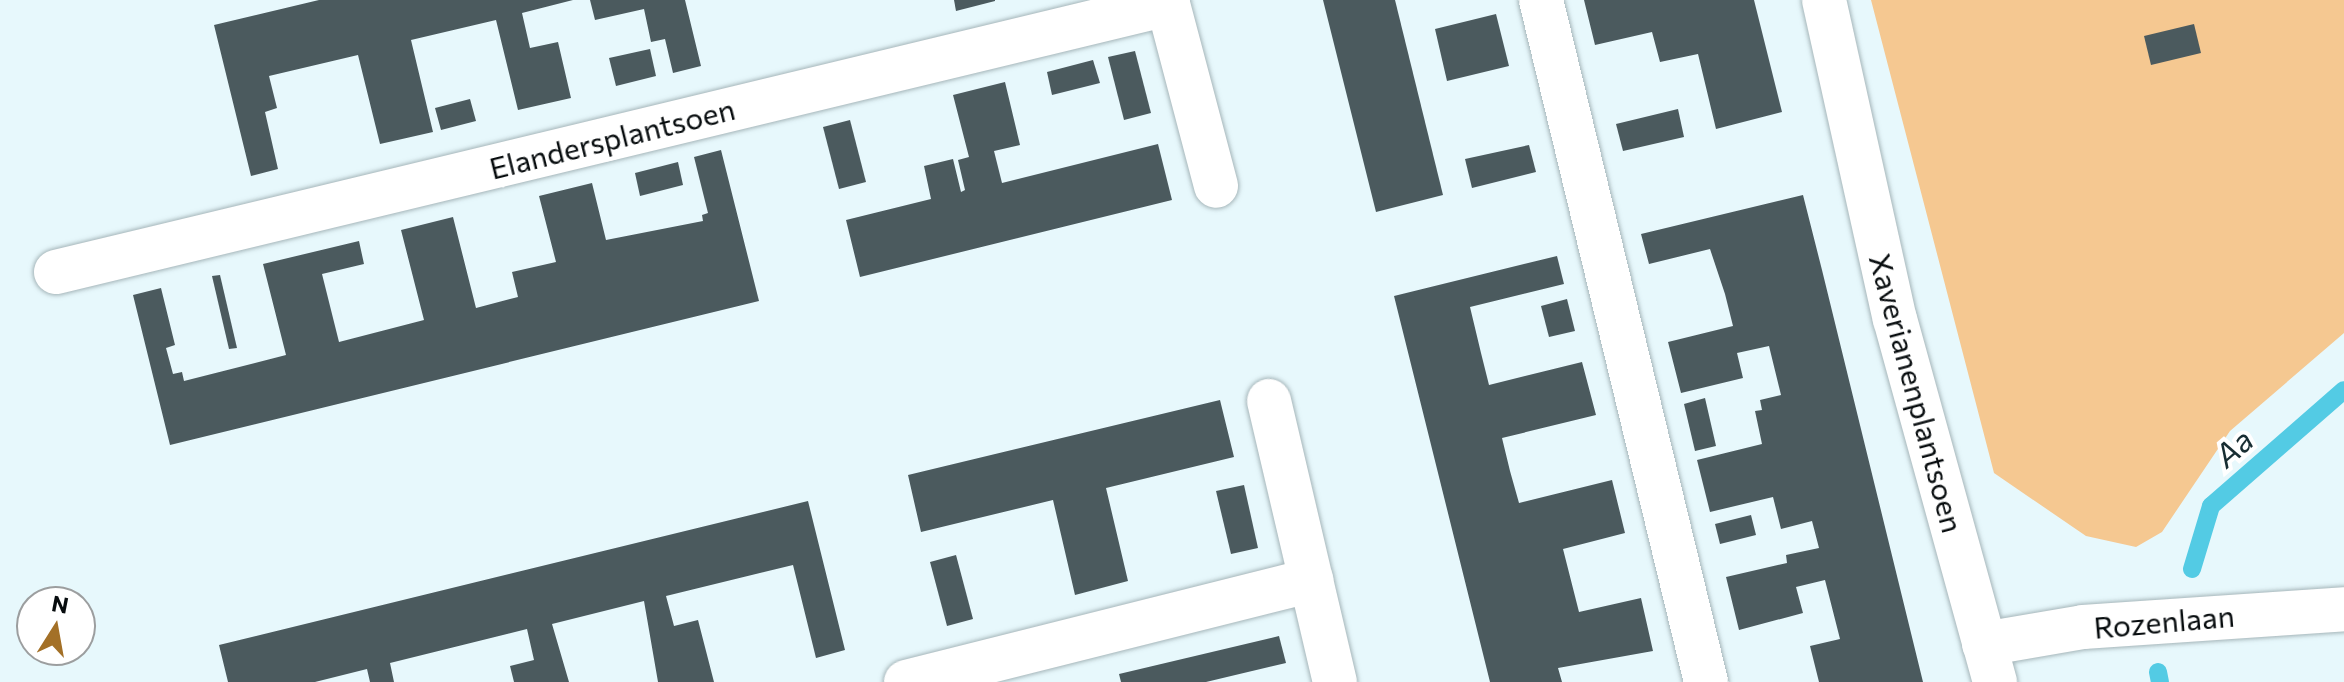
<!DOCTYPE html>
<style>
body{margin:0}
#map{position:relative;width:2344px;height:682px;overflow:hidden;background:#e7f8fc;font-family:Commissioner,sans-serif}
div>[style]{position:absolute}
[style*='--x']{left:calc(var(--x)*1px);top:calc(var(--y)*1px);width:calc(var(--w)*1px);rotate:calc(var(--a)*1deg)}
.green>*{inset:0;background:#f5c891}
.stream>*{height:18px;margin:-9px;padding:0 9px;transform-origin:9px;border-radius:9px;background:#53cbe4}
.building>*{inset:0;background:#4b5a5e}
.roads{filter:drop-shadow(0 0 2px #a6b6ba) drop-shadow(0 0 2px #a6b6ba)}
.street>*{height:44px;margin:-22px;padding:0 22px;transform-origin:22px;border-radius:22px;background:#fff}
span{translate:-50% -50%;white-space:nowrap;text-align:center;line-height:1.15;-webkit-text-stroke:8px #fff;paint-order:stroke}
.street-label{font-size:30px;color:#070c0e}
.water-label{font-size:32px;color:#182d32;font-style:italic}
.north{position:absolute;left:16px;top:586px;width:80px;height:80px;box-sizing:border-box;background:#fff;border:2px solid #9c9e9f;border-radius:50%;rotate:11deg;font-size:22px;font-weight:700;line-height:32px;text-align:center;color:#070c0e}
.north::after{content:'';display:block;margin:auto;width:28px;height:36px;background:#a37027;clip-path:polygon(50% 0,100% 100%,50% 72%,0 100%)}
</style>
<div id="map">
<div class="green">
<i style="clip-path:polygon(1871px 0,2344px 0,2344px 333px,2230px 431px,2162px 532px,2136px 547px,2086px 536px,1994px 473px)"></i>
</div>
<div class="stream">
<i style="--x:2192;--y:569;--w:66;--a:-73.2"></i>
<i style="--x:2211;--y:506;--w:176;--a:-41.1"></i>
<i style="--x:2158;--y:672;--w:10;--a:79"></i>
</div>
<div class="building">
<i style="clip-path:polygon(319px 0,573px 0,522px 13px,530px 48px,558px 42px,571px 98px,518px 110px,496px 20px,411px 40px,433px 132px,380px 144px,358px 55px,269px 76px,277px 108px,265px 112px,278px 169px,251px 176px,214px 25px)"></i>
<i style="clip-path:polygon(590px 0,685px 0,701px 66px,673px 73px,665px 39px,651px 42px,644px 9px,595px 20px)"></i>
<i style="clip-path:polygon(954px 0,995px 0,995px 1px,956px 11px)"></i>
<i style="clip-path:polygon(1323px 0,1395px 0,1443px 195px,1376px 212px)"></i>
<i style="clip-path:polygon(1584px 0,1754px 0,1782px 112px,1716px 129px,1698px 54px,1660px 62px,1652px 32px,1595px 45px)"></i>
<i style="clip-path:polygon(1496px 14px,1509px 66px,1447px 81px,1435px 29px)"></i>
<i style="clip-path:polygon(2194px 24px,2201px 53px,2151px 65px,2144px 36px)"></i>
<i style="clip-path:polygon(650px 49px,656px 76px,616px 86px,609px 58px)"></i>
<i style="clip-path:polygon(1135px 51px,1151px 113px,1124px 120px,1108px 57px)"></i>
<i style="clip-path:polygon(1093px 60px,1100px 83px,1052px 95px,1047px 72px)"></i>
<i style="clip-path:polygon(1005px 82px,1020px 145px,994px 151px,1002px 183px,1158px 144px,1172px 200px,860px 277px,846px 220px,931px 199px,924px 166px,953px 159px,961px 192px,965px 190px,958px 160px,969px 157px,953px 95px)"></i>
<i style="clip-path:polygon(470px 99px,476px 121px,441px 130px,435px 108px)"></i>
<i style="clip-path:polygon(1678px 109px,1684px 137px,1623px 151px,1616px 124px)"></i>
<i style="clip-path:polygon(850px 120px,866px 182px,839px 189px,823px 127px)"></i>
<i style="clip-path:polygon(1529px 145px,1536px 172px,1472px 188px,1465px 159px)"></i>
<i style="clip-path:polygon(721px 150px,759px 301px,170px 445px,133px 295px,161px 288px,175px 345px,166px 348px,173px 374px,182px 372px,184px 381px,286px 355px,263px 264px,359px 241px,364px 264px,322px 274px,339px 342px,424px 320px,401px 230px,453px 217px,476px 308px,518px 297px,512px 272px,556px 262px,539px 196px,592px 183px,606px 240px,703px 221px,702px 215px,708px 213px,694px 157px)"></i>
<i style="clip-path:polygon(678px 162px,683px 185px,640px 196px,635px 173px)"></i>
<i style="clip-path:polygon(1803px 195px,1822px 270px,1923px 682px,1819px 682px,1810px 646px,1840px 639px,1825px 580px,1796px 587px,1803px 613px,1739px 630px,1726px 577px,1787px 563px,1786px 555px,1819px 548px,1812px 521px,1781px 529px,1773px 497px,1710px 512px,1697px 460px,1762px 444px,1755px 411px,1762px 410px,1760px 400px,1781px 395px,1769px 346px,1737px 353px,1743px 378px,1681px 393px,1668px 342px,1733px 326px,1725px 294px,1710px 249px,1649px 264px,1641px 234px)"></i>
<i style="clip-path:polygon(1557px 256px,1564px 284px,1470px 307px,1481px 353px,1489px 385px,1582px 362px,1596px 415px,1502px 438px,1510px 471px,1519px 503px,1612px 480px,1625px 533px,1563px 549px,1579px 612px,1641px 598px,1653px 651px,1558px 668px,1562px 682px,1490px 682px,1394px 296px)"></i>
<i style="clip-path:polygon(220px 275px,237px 348px,229px 349px,212px 276px)"></i>
<i style="clip-path:polygon(1567px 299px,1575px 331px,1549px 337px,1541px 306px)"></i>
<i style="clip-path:polygon(1705px 398px,1716px 446px,1695px 451px,1684px 404px)"></i>
<i style="clip-path:polygon(1220px 400px,1234px 457px,1106px 488px,1128px 581px,1075px 595px,1053px 500px,921px 532px,908px 475px)"></i>
<i style="clip-path:polygon(1244px 485px,1258px 548px,1231px 554px,1216px 491px)"></i>
<i style="clip-path:polygon(808px 501px,845px 650px,816px 658px,793px 565px,666px 596px,674px 626px,698px 620px,714px 682px,658px 682px,644px 601px,552px 624px,569px 682px,514px 682px,510px 666px,534px 660px,527px 629px,390px 663px,394px 682px,370px 682px,367px 669px,315px 682px,228px 682px,219px 645px)"></i>
<i style="clip-path:polygon(1751px 515px,1756px 535px,1720px 544px,1715px 524px)"></i>
<i style="clip-path:polygon(956px 555px,973px 619px,947px 626px,930px 562px)"></i>
<i style="clip-path:polygon(1279px 636px,1286px 663px,1206px 682px,1121px 682px,1119px 674px)"></i>
</div>
<div class="roads">
<div class="street">
<i style="--x:1541;--y:0;--w:702;--a:76.4"></i>
<i style="--x:1824;--y:0;--w:327;--a:77.5"></i>
<i style="--x:1895;--y:319;--w:377;--a:74.6"></i>
<i style="--x:1168;--y:4;--w:188;--a:75.2"></i>
<i style="--x:56;--y:272;--w:1144;--a:-13.55"></i>
<i style="--x:1168;--y:4;--w:4;--a:-104"></i>
<i style="--x:1269;--y:401;--w:289;--a:76.8"></i>
<i style="--x:1984;--y:644;--w:100;--a:-9.7"></i>
<i style="--x:2083;--y:627;--w:262;--a:-3.9"></i>
<i style="--x:906;--y:682;--w:418;--a:-14.1"></i>
</div>
</div>
<div class="street-label">
<span style="left:612px;top:138px;rotate:-14deg">Elandersplantsoen</span>
<span style="left:1917px;top:393px;rotate:75deg">Xaverianenplantsoen</span>
<span style="left:2164px;top:621px;rotate:-5deg">Rozenlaan</span>
</div>
<div class="water-label">
<span style="left:2233px;top:447px;rotate:-41deg">Aa</span>
</div>
<div class="north">N</div>
</div>
